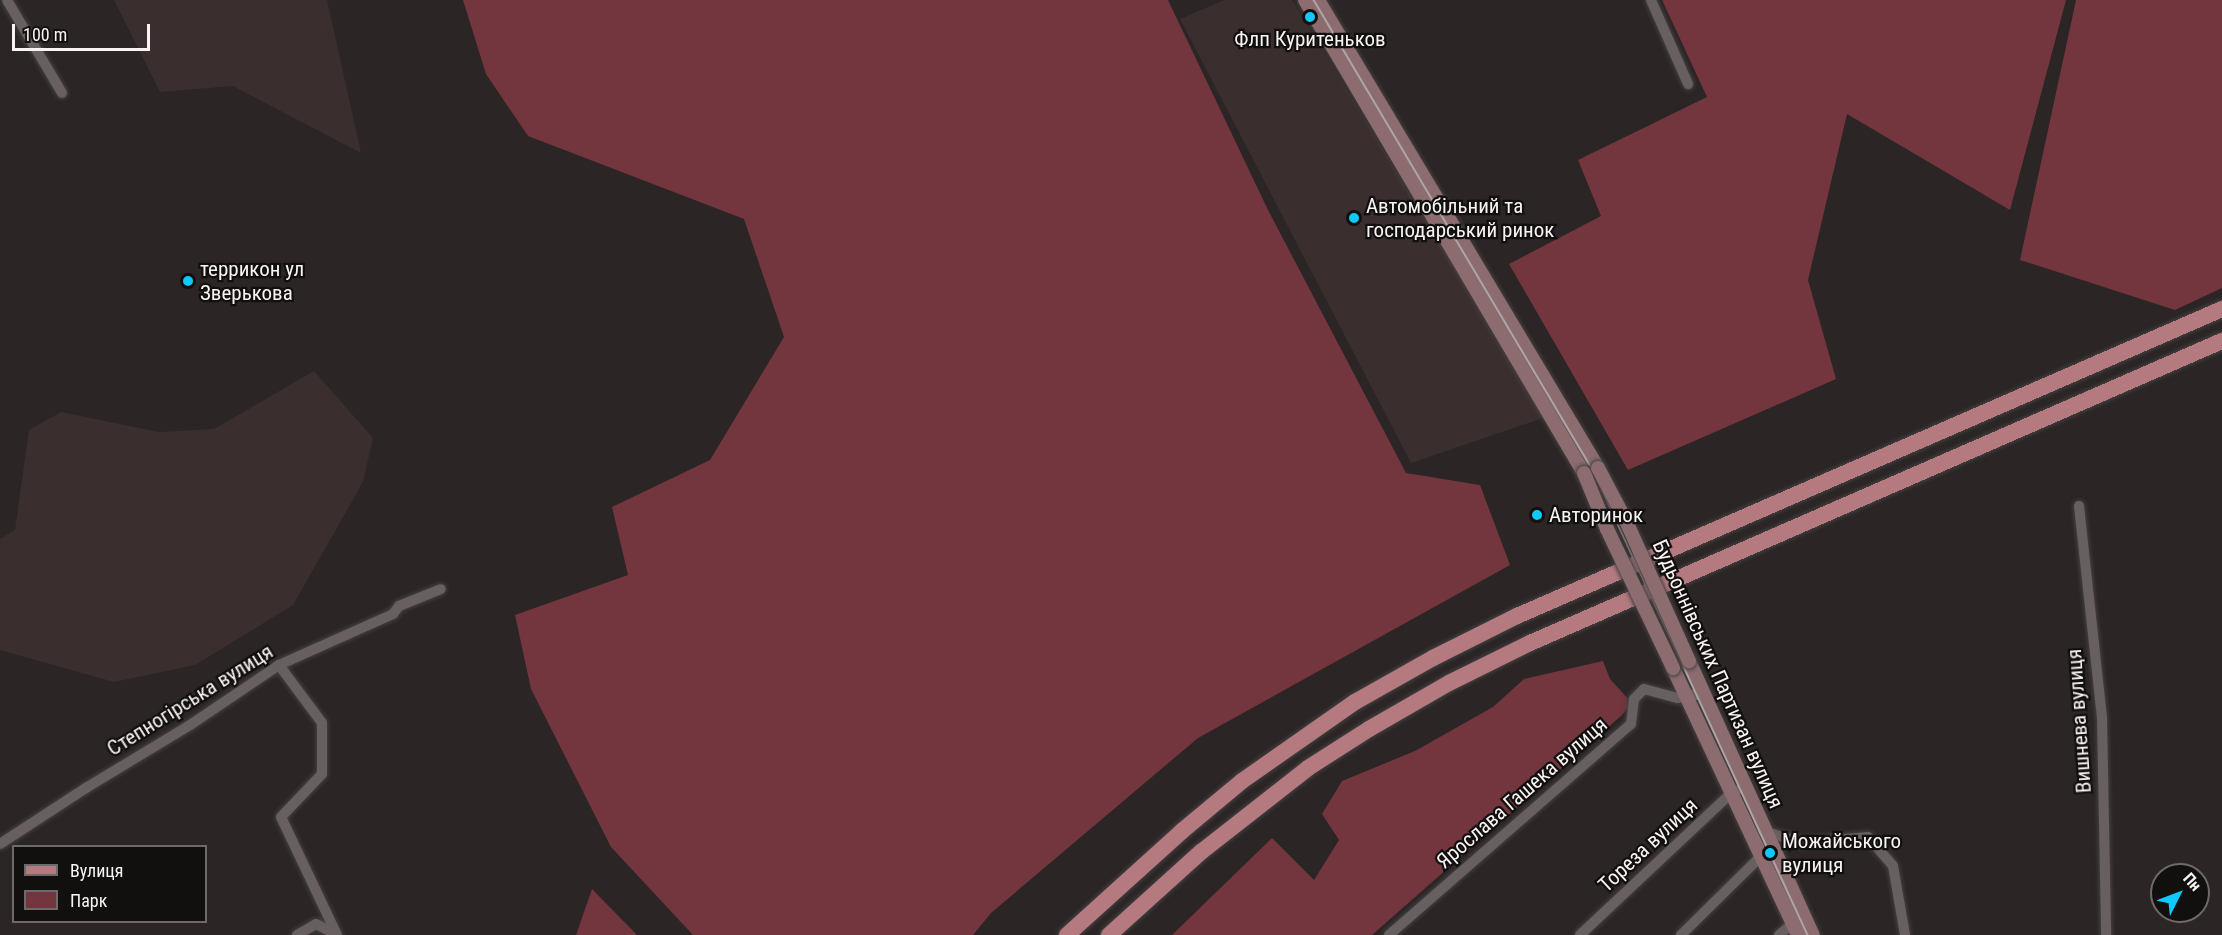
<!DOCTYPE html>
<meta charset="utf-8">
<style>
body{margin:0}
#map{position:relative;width:2222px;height:935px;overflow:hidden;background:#2b2525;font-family:"Roboto Condensed",sans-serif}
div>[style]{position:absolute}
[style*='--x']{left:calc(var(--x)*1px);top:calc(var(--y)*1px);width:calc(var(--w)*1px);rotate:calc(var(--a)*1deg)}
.built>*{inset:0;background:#3b2e2f}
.green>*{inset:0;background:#73353e}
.roads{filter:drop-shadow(0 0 2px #454041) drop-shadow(0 0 2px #454041)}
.street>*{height:10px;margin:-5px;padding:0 5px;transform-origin:5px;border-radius:5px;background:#675f60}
.secondary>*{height:14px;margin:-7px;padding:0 7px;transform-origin:7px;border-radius:7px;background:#8d6c70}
.primary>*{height:16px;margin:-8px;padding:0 8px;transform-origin:8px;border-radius:8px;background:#b47a80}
.tram>*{height:1.5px;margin:-0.75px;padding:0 0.75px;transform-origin:0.75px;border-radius:0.75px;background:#aba5a6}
.bridges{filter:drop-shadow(0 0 2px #454041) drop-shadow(0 0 2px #454041)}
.secondary-bridge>*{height:14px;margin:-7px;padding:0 7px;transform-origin:7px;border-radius:7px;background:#8d6c70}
.dots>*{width:16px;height:16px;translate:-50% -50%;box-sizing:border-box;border:3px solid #120f0f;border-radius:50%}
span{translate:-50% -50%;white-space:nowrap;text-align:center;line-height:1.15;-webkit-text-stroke:4.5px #120f0f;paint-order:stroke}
.poi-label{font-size:21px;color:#f8f3f4}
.left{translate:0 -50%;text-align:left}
.street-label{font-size:21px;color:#f8f3f4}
.legend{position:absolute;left:12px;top:845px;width:195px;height:78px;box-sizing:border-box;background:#120f0f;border:2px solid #6e6a6b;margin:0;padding:8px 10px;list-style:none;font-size:18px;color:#f8f3f4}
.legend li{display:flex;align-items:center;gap:12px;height:30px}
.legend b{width:30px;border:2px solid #6e6a6b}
.north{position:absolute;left:2150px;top:863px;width:60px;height:60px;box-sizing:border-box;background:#120f0f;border:2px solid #6e6a6b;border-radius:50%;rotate:48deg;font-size:16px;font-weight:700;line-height:24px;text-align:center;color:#f8f3f4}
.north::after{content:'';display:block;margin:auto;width:21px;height:27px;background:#0dcafa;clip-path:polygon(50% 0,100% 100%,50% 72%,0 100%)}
.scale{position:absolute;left:12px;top:24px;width:138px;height:27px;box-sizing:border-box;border:3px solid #f8f3f4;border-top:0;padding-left:8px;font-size:18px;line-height:21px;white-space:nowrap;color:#f8f3f4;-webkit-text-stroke:4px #120f0f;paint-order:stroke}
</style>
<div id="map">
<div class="built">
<i style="clip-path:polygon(114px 0,327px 0,361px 153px,233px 86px,160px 92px)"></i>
<i style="clip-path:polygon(1224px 0,1292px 0,1546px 417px,1411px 463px,1180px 19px)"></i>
<i style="clip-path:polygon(314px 371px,373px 438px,363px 482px,293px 605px,195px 665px,114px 682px,0 650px,0 539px,15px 530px,29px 430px,61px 412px,159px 432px,214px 429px)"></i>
</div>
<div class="green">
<i style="clip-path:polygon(463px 0,1168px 0,1268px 210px,1406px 473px,1480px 485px,1510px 565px,1198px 738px,991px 913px,973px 935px,693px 935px,611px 847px,531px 689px,515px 615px,628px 575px,612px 507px,710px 460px,784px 337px,744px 219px,528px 136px,486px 74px)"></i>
<i style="clip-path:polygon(1662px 0,2066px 0,2010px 210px,1847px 114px,1808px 280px,1836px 379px,1628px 470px,1509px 264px,1601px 216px,1578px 160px,1707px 97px)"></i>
<i style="clip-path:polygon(2076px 0,2222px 0,2222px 288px,2175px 310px,2020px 260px)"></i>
<i style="clip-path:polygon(1603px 661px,1610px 679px,1632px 703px,1622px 715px,1372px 935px,1172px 935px,1272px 838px,1314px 880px,1339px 840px,1322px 814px,1342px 781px,1415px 751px,1493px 707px,1524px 679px)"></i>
<i style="clip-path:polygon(592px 889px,637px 935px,576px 935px)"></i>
</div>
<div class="roads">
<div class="street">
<i style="--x:7;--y:0;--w:108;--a:59.4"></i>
<i style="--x:1651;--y:0;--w:92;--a:66.2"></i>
<i style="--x:2079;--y:506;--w:213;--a:83.8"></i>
<i style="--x:2102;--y:718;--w:217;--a:88.9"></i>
<i style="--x:279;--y:665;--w:72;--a:53.4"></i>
<i style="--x:322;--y:723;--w:51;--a:90"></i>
<i style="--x:322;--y:774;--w:59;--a:133.6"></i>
<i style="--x:281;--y:817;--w:131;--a:64.6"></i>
<i style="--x:1763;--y:831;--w:42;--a:16.7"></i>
<i style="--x:1803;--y:843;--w:65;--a:-5.3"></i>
<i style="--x:1868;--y:837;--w:38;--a:49"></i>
<i style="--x:1893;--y:866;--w:70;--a:80.1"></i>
<i style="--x:0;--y:844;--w:103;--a:-33.1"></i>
<i style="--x:86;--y:788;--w:122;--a:-31.2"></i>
<i style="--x:190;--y:725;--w:107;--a:-34"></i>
<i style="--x:279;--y:665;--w:125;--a:-24.1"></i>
<i style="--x:393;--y:614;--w:10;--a:-53"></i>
<i style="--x:399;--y:606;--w:45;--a:-22"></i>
<i style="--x:297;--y:935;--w:22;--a:-30"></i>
<i style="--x:316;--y:924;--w:22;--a:27"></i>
<i style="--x:1389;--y:935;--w:321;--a:-41.1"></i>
<i style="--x:1631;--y:724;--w:25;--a:-83"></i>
<i style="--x:1634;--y:699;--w:14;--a:-45"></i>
<i style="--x:1644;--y:689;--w:35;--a:15"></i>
<i style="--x:1678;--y:698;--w:9;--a:-27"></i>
<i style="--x:1686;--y:694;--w:18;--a:6"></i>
<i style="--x:1580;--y:935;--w:207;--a:-43.2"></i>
<i style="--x:1731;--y:793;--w:15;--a:-23"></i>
<i style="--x:1681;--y:935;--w:112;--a:-44.6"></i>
<i style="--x:1761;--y:856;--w:14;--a:-17"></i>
<i style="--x:1779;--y:935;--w:23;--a:-40"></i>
</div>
<div class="secondary">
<i style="--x:1305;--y:0;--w:549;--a:59.47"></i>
<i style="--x:1318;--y:0;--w:545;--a:59.11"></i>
<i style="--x:1689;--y:661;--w:301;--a:65.7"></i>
<i style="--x:1673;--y:668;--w:295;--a:64.9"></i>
</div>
<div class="primary">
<i style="--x:1067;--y:935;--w:155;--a:-42.1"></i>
<i style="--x:1182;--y:831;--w:78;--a:-39.8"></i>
<i style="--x:1242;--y:781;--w:138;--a:-35"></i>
<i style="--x:1355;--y:702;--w:90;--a:-29.4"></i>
<i style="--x:1433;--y:658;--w:94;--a:-26.6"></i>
<i style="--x:1517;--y:616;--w:769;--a:-23.53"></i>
<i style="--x:1109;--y:935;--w:124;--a:-42.1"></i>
<i style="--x:1201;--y:852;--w:136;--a:-38.1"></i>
<i style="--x:1308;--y:768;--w:72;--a:-32.6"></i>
<i style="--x:1369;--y:729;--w:92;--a:-29.9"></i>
<i style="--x:1449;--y:683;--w:90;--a:-26.3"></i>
<i style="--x:1530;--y:643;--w:755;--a:-23.58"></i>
</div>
</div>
<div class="tram">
<i style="--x:1314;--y:0;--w:547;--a:59.31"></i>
<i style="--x:1593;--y:470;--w:512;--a:65.19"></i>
</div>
<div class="bridges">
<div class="secondary-bridge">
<i style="--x:1598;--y:468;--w:60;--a:62.2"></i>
<i style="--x:1626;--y:521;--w:154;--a:65.8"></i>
<i style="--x:1584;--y:473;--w:61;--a:67.7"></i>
<i style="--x:1607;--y:529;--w:154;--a:64.6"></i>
</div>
</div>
<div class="dots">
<i style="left:1310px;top:17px;background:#0dcafa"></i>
<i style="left:1354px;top:218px;background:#0dcafa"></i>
<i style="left:188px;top:281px;background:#0dcafa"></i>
<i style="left:1537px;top:515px;background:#0dcafa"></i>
<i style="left:1770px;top:853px;background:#0dcafa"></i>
</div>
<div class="poi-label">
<span style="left:1310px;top:39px">Флп Куритеньков</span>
<span class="left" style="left:1366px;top:218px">Автомобільний та<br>господарський ринок</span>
<span class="left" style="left:200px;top:281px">террикон ул<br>Зверькова</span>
<span class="left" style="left:1549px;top:515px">Авторинок</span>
<span class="left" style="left:1782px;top:853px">Можайського<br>вулиця</span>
</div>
<div class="street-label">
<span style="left:1718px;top:674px;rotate:66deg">Будьоннівських Партизан вулиця</span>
<span style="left:190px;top:700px;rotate:-32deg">Степногірська вулиця</span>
<span style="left:2079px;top:721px;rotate:-94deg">Вишнева вулиця</span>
<span style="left:1522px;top:793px;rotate:-41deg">Ярослава Гашека вулиця</span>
<span style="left:1648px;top:845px;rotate:-43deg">Тореза вулиця</span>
</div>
<ul class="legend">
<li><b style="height:8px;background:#b47a80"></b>Вулиця</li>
<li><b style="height:16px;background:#73353e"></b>Парк</li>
</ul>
<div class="north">Пн</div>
<div class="scale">100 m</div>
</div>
